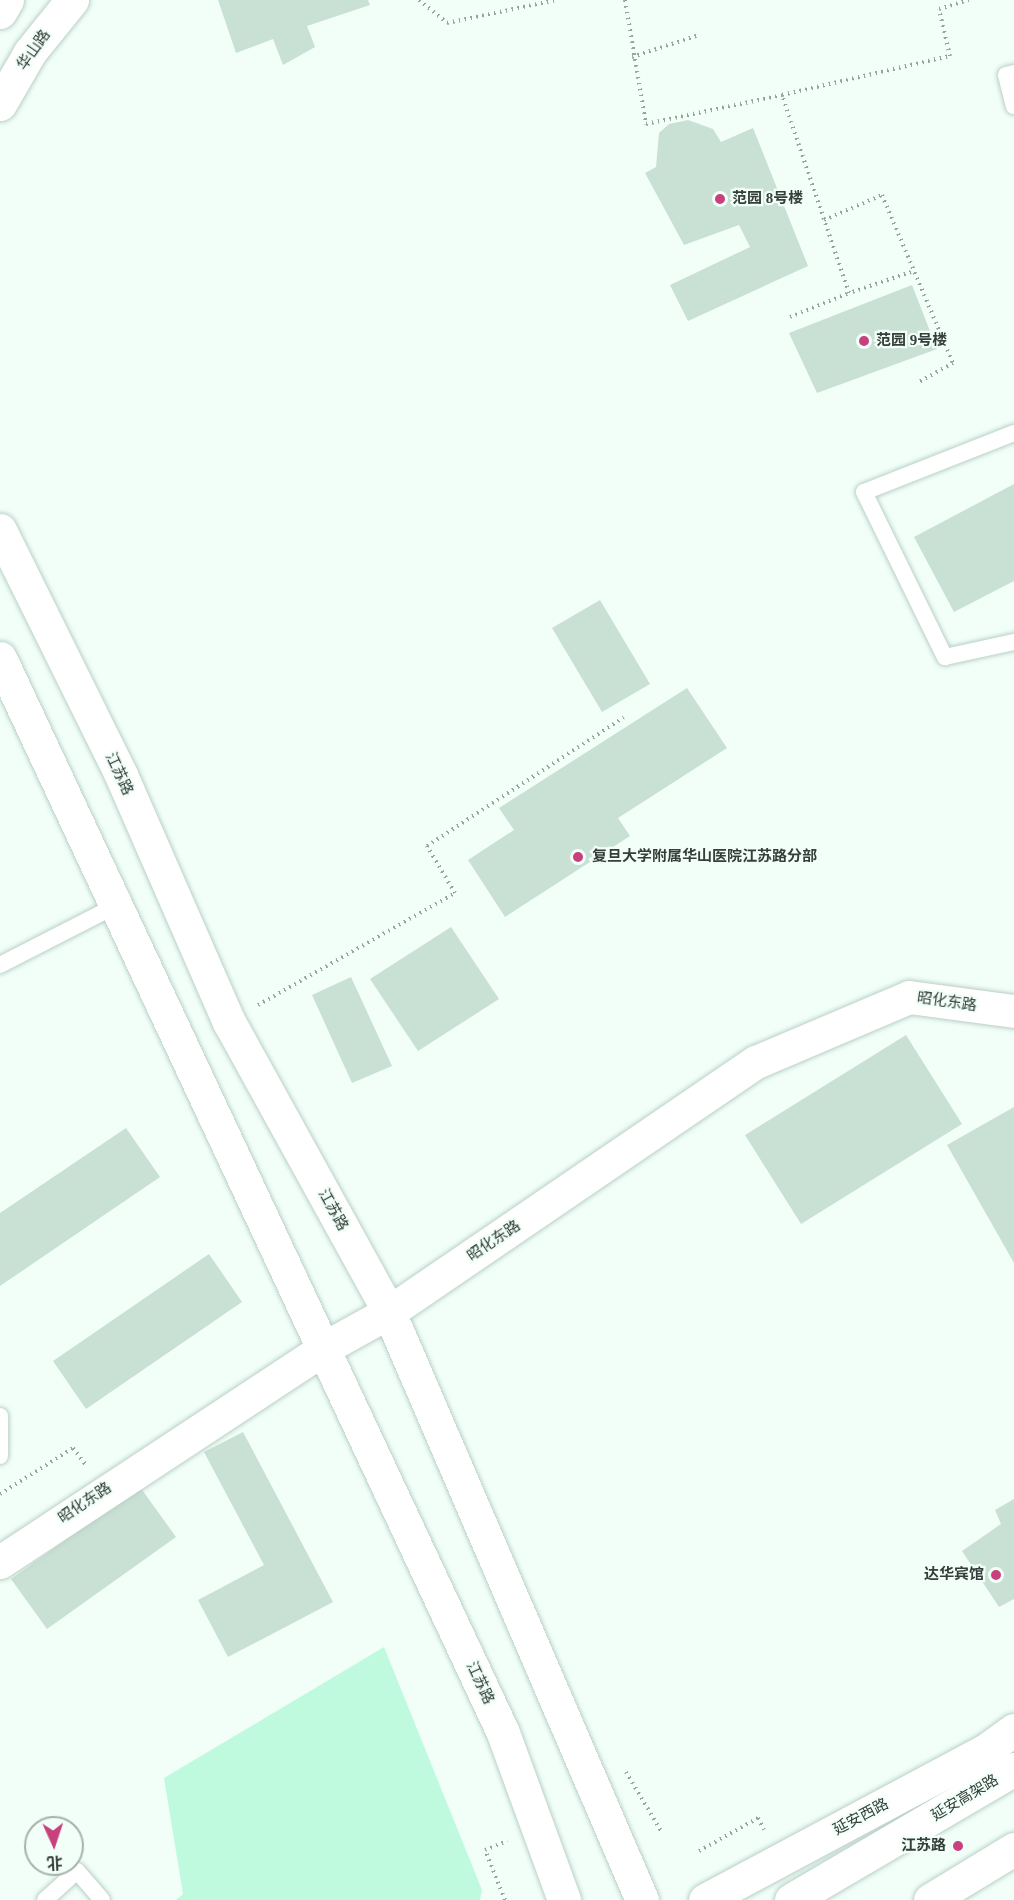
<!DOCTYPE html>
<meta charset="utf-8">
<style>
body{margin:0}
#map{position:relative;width:1014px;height:1900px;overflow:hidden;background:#f1fff8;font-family:"Times New Roman","Noto Sans SC",serif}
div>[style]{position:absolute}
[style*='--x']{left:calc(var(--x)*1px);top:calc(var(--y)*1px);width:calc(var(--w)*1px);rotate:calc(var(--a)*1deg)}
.green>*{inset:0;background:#bffadf}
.building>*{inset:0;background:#c9e0d5}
.path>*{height:4px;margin-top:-2px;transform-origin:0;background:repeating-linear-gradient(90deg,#97a39d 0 1.5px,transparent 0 6px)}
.roads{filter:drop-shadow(0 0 2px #bad0c6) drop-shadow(0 0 2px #bad0c6)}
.service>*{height:16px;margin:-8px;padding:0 8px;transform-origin:8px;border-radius:8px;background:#fff}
.minor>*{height:33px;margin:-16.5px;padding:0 16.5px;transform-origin:16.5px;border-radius:16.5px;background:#fff}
.primary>*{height:33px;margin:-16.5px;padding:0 16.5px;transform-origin:16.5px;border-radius:16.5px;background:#fff}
.trunk>*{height:33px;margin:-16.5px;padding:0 16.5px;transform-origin:16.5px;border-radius:16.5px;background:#fff}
.dots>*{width:16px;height:16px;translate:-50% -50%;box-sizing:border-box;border:3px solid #f1fff8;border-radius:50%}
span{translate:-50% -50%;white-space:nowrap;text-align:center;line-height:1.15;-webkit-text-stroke:4.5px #f1fff8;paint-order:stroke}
.street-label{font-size:15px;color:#353e3a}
.poi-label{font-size:15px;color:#353e3a;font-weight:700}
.left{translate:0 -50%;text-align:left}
.right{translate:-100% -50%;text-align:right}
.north{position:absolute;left:24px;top:1816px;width:60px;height:60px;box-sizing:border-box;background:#f1fff8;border:2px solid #a6b2ac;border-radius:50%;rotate:177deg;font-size:16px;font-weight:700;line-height:24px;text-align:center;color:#353e3a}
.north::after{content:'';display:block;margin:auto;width:21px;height:27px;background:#c8407c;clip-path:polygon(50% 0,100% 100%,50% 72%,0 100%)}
</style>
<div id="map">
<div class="green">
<i style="clip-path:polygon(384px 1647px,482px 1890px,480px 1900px,176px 1900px,183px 1894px,164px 1778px)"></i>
</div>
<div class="building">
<i style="clip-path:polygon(218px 0,368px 0,370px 5px,307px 26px,315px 47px,283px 65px,273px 39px,236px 53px)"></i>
<i style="clip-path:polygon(688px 120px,713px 129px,721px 142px,753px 128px,808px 266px,688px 321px,670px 285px,750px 247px,739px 225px,684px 245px,645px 173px,656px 167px,659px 133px,669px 124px)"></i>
<i style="clip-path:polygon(912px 285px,937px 349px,817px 393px,789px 333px)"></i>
<i style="clip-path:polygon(1014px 484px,1014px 581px,954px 612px,914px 537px)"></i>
<i style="clip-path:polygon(600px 600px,650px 684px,602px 712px,552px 628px)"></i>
<i style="clip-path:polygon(687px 688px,727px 748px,618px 818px,630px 836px,505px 917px,468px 860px,514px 830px,499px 808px)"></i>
<i style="clip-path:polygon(451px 927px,499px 999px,418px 1051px,370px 979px)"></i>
<i style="clip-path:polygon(351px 977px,392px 1066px,352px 1083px,312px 995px)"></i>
<i style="clip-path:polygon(906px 1035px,962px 1124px,801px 1224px,745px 1135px)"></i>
<i style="clip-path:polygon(1014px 1107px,1014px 1263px,947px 1145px)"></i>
<i style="clip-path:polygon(126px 1128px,160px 1177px,0 1286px,0 1213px)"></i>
<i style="clip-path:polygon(209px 1254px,242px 1302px,86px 1409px,53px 1361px)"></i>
<i style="clip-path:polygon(243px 1432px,333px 1602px,228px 1657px,198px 1600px,264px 1565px,204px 1452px)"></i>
<i style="clip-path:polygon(140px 1487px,176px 1537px,47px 1629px,11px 1579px)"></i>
<i style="clip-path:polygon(1014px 1499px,1014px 1599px,999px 1607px,962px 1551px,1001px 1524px,995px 1510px)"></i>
</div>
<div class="path">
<i style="--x:419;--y:0;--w:36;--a:39"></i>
<i style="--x:447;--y:23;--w:111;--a:-11.9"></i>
<i style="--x:625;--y:0;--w:126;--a:80.4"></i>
<i style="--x:646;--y:124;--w:139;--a:-12"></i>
<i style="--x:632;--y:57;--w:71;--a:-18.2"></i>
<i style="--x:824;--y:220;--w:63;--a:-23.3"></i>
<i style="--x:882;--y:195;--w:182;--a:67.1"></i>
<i style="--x:953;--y:363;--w:38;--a:151"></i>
<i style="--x:911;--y:272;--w:65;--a:161.3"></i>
<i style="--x:849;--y:293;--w:209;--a:-108.7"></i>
<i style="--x:782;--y:95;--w:172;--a:-13.1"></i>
<i style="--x:950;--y:56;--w:48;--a:-103.2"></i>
<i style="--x:939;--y:9;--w:31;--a:-17"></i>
<i style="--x:790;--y:317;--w:64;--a:-22.1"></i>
<i style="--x:258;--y:1005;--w:227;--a:-29.6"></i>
<i style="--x:455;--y:893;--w:55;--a:-120.8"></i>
<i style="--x:427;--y:846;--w:235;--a:-33.2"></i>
<i style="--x:0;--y:1494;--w:86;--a:-32.2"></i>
<i style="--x:73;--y:1448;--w:21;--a:53"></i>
<i style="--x:626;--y:1772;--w:69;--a:59.3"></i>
<i style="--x:699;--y:1851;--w:68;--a:-29.2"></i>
<i style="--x:758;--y:1818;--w:13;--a:63"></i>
<i style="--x:505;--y:1900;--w:54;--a:-111.8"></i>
<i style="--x:485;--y:1850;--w:24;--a:-22"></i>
</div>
<div class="roads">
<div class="service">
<i style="--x:1014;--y:73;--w:8;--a:166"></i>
<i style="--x:1006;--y:75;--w:32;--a:76"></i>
<i style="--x:1014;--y:433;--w:161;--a:158.5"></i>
<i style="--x:864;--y:492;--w:184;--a:63.9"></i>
<i style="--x:945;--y:657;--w:71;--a:-12.3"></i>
<i style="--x:0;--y:965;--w:131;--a:-27.1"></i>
<i style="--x:0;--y:1416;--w:40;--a:90"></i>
<i style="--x:45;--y:1900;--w:43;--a:-42.2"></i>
<i style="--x:77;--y:1871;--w:38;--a:49"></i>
</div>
<div class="minor">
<i style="--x:0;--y:1562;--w:388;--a:-33.4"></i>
<i style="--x:324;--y:1348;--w:74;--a:-29"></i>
<i style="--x:389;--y:1312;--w:444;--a:-34.3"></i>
<i style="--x:756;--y:1062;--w:166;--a:-23"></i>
<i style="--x:909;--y:997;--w:106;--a:7.6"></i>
</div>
<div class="primary">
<i style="--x:0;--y:12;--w:14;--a:-60"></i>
<i style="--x:0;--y:104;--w:60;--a:-60"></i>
<i style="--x:30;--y:52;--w:67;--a:-51.1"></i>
<i style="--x:0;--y:530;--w:273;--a:63.7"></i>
<i style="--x:121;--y:775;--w:270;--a:66.4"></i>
<i style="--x:229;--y:1022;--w:331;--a:61.1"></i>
<i style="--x:389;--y:1312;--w:640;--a:66.72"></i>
<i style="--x:0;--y:658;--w:1187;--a:64.92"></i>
<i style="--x:503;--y:1733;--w:178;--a:69.9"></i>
<i style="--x:705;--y:1900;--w:319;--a:-28.1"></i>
<i style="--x:986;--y:1750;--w:34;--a:-36"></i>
</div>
<div class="trunk">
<i style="--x:791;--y:1900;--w:259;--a:-30.4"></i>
<i style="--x:930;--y:1900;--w:98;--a:-31.3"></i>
</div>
</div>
<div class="dots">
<i style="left:720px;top:199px;background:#c8407c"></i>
<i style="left:864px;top:341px;background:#c8407c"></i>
<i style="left:578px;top:857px;background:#c8407c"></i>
<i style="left:996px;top:1575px;background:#c8407c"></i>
<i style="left:958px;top:1846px;background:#c8407c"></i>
</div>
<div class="street-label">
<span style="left:34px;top:50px;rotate:-55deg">华山路</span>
<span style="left:119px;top:774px;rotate:65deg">江苏路</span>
<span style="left:947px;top:1002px;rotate:8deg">昭化东路</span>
<span style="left:333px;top:1210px;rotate:61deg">江苏路</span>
<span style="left:494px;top:1241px;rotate:-34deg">昭化东路</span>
<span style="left:85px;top:1503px;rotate:-34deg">昭化东路</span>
<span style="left:480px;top:1683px;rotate:65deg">江苏路</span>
<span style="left:965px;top:1798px;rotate:-31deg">延安高架路</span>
<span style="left:861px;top:1817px;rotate:-28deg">延安西路</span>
</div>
<div class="poi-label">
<span class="left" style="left:732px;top:199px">范园 8号楼</span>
<span class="left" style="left:876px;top:341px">范园 9号楼</span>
<span class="left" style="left:592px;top:857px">复旦大学附属华山医院江苏路分部</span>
<span class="right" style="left:984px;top:1575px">达华宾馆</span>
<span class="right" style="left:946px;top:1846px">江苏路</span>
</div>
<div class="north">北</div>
</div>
